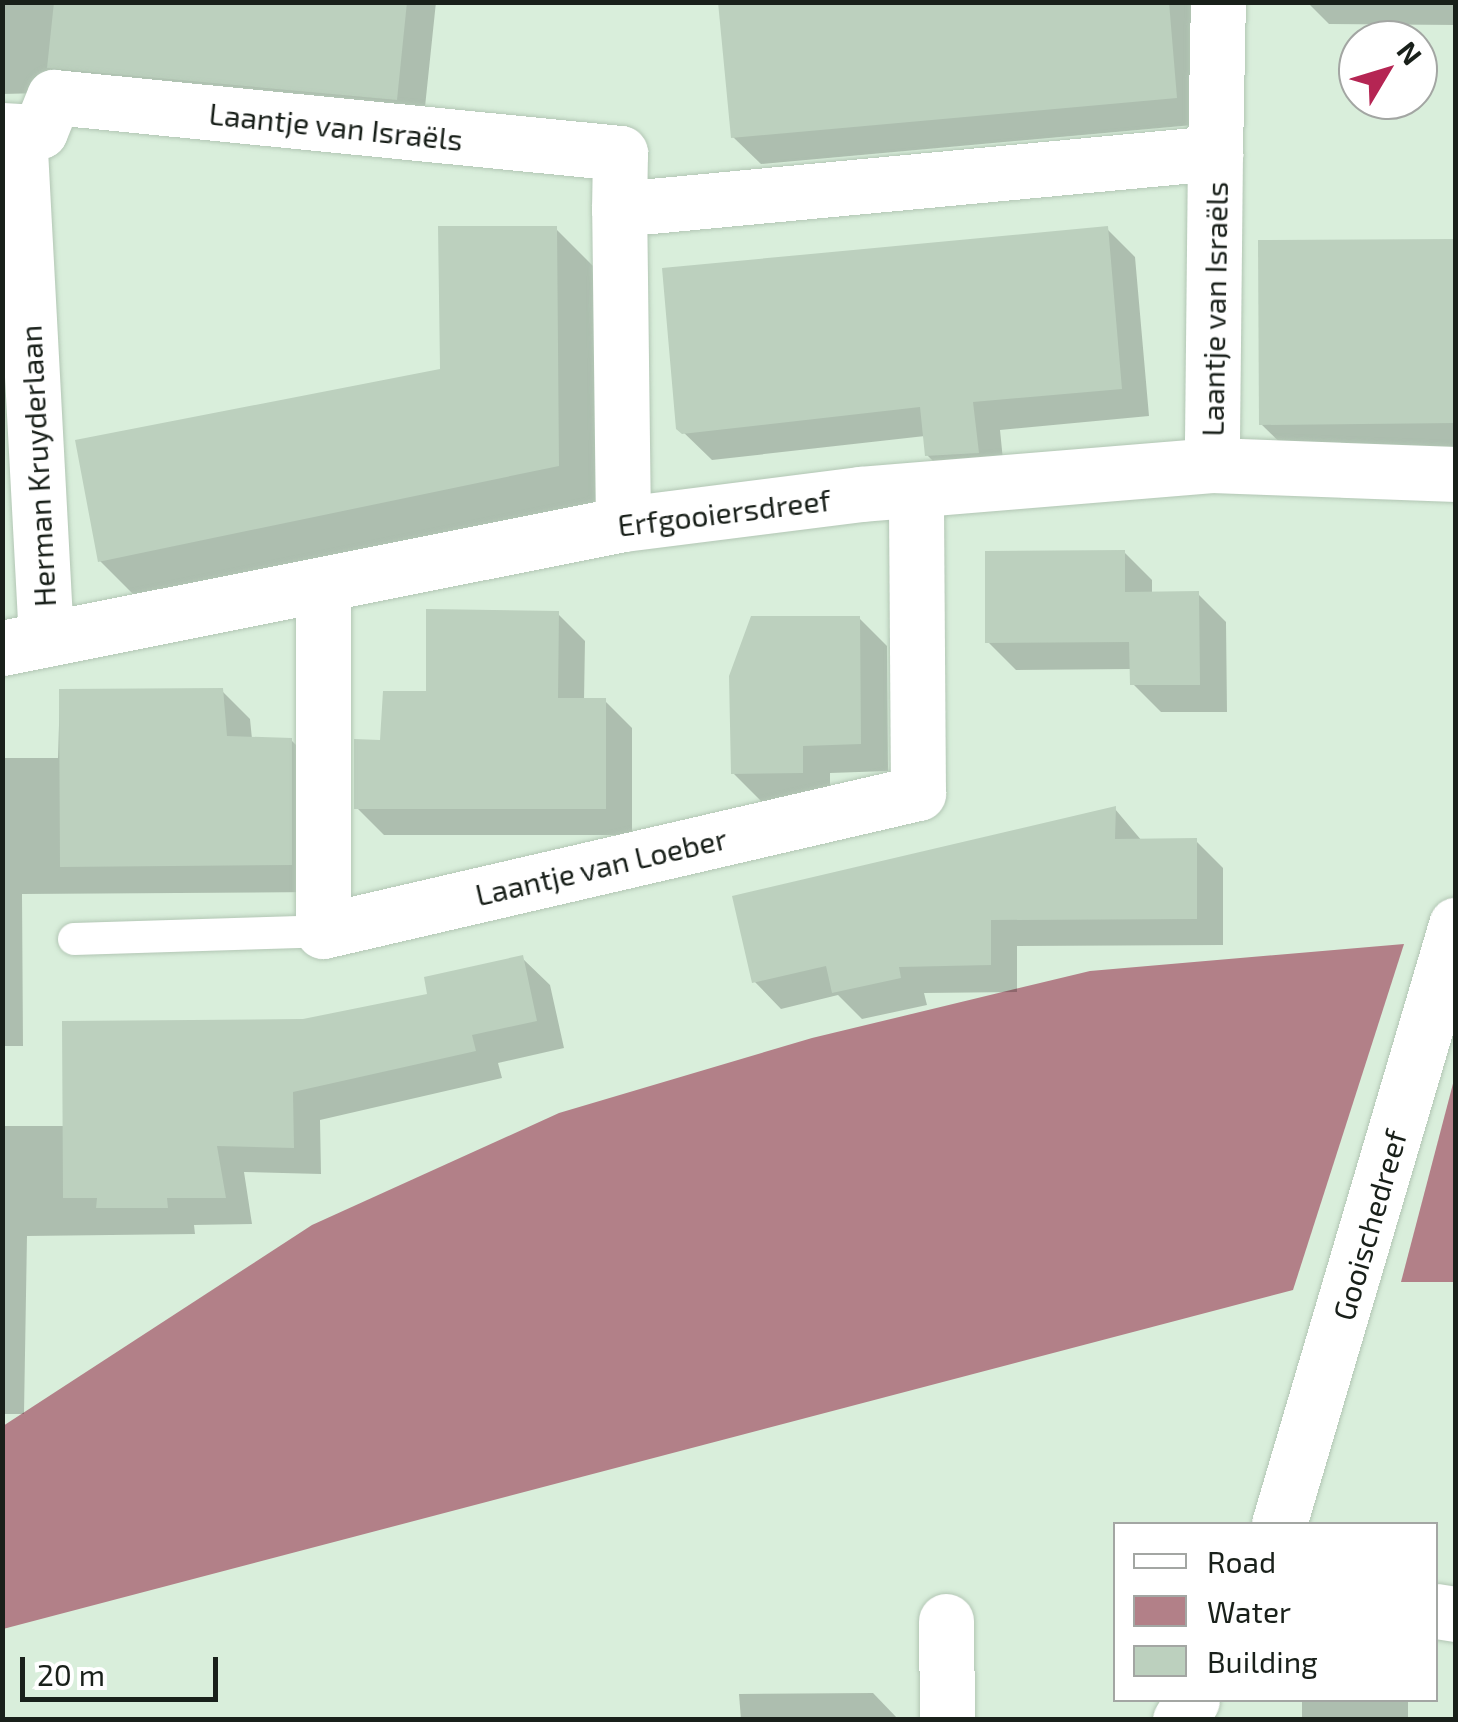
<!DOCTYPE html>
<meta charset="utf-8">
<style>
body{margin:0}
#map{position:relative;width:1458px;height:1722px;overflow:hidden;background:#d9eedb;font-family:"Exo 2",sans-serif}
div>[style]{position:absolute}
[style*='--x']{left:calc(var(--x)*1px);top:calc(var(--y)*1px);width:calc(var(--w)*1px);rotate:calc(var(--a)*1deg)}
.water>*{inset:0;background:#b28088}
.shadow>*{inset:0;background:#0003}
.building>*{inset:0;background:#bcd0be}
.roads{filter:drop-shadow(0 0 2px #b2c6b4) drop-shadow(0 0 2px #b2c6b4)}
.lane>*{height:32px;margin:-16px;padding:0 16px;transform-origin:16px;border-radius:16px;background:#fff}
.street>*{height:55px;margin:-27.5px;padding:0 27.5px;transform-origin:27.5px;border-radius:27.5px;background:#fff}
span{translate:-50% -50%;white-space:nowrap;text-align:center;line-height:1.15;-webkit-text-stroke:9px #fff;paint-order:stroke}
.street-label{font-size:30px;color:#19201a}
.frame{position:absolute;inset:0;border:5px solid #19201a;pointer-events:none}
.legend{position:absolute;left:1113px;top:1522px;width:325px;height:180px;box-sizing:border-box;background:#fff;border:2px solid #a3a6a3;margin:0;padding:12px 18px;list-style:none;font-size:30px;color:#19201a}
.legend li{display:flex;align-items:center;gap:20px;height:50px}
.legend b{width:50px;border:2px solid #a3a6a3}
.north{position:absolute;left:1338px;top:20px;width:100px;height:100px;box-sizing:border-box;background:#fff;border:2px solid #a3a6a3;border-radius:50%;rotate:52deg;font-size:28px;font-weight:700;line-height:40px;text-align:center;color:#19201a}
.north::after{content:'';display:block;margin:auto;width:35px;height:45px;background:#b52553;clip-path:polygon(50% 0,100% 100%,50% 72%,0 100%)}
.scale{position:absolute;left:20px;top:1657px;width:198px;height:45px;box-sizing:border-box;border:5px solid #19201a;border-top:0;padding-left:12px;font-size:30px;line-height:35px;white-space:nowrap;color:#19201a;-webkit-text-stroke:8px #fff;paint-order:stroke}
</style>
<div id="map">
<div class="water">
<i style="clip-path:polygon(1404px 944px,1293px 1290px,3px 1629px,3px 1426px,312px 1225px,559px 1113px,812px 1038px,1090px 971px)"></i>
<i style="clip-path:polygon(1455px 1076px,1455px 1282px,1401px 1282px)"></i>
</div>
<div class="shadow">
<i style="clip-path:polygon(2px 2px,436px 2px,423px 126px,86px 92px,2px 94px)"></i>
<i style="clip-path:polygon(721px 2px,1192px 2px,1204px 124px,761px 164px,733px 137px)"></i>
<i style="clip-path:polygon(1307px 2px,1456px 2px,1456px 25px,1329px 24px)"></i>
<i style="clip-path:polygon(556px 229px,617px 290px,618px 526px,161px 622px,100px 561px,442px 371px)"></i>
<i style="clip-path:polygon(1107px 229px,1135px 257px,1149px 416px,1000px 430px,1005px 480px,955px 483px,927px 455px,925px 436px,712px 460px,679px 428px)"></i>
<i style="clip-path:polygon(1456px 242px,1456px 477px,1315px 477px,1261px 424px)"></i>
<i style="clip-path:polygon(1124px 552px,1152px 580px,1152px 594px,1198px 594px,1226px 622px,1227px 712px,1161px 712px,1133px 684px,1132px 669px,1016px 670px,988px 642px)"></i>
<i style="clip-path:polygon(558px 614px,585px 641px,584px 701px,605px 701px,632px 728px,632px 835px,384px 835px,357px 808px,382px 742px)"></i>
<i style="clip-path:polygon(859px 618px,887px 646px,888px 771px,830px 773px,830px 800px,761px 801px,733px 773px)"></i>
<i style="clip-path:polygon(60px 691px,222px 691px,250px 719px,252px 739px,291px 740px,319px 768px,319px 892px,22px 894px,23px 1046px,2px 1046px,2px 758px,58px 758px)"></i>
<i style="clip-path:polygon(1115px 809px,1142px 841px,1196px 841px,1223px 868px,1223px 945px,1017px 946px,1017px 992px,924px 993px,927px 1005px,862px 1019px,838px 995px,781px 1009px,754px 981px)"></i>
<i style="clip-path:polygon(522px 958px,550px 985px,564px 1048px,498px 1063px,502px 1078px,320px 1120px,321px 1174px,244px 1172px,252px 1224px,194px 1225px,195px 1234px,27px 1236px,24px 1414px,2px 1414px,2px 1126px,65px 1126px,303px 1022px,430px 996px)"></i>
<i style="clip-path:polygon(873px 1693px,899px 1720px,741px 1720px,739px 1694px)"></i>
<i style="clip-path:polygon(1302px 1700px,1408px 1700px,1408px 1720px,1302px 1720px)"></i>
</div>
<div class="building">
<i style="clip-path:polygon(54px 2px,407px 2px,397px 100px,47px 68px)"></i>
<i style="clip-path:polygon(718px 2px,1169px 2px,1177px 98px,731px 138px)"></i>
<i style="clip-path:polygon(438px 226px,557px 226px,559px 466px,98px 562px,75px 440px,440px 369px)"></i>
<i style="clip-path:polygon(1108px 226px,1122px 389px,973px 402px,979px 453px,925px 456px,920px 407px,682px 434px,676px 429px,662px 268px)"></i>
<i style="clip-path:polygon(1456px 239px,1456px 423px,1259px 425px,1258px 240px)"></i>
<i style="clip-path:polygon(1125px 550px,1125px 592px,1199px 591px,1200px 685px,1130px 685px,1129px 642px,985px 643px,985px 551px)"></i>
<i style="clip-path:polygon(426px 609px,559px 611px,558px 698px,606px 698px,606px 809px,354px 809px,354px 739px,380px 740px,383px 691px,426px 691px)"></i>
<i style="clip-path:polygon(751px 616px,860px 616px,861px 744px,803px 746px,803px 773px,731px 774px,729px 676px)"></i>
<i style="clip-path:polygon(223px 688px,227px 736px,292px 738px,292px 865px,60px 867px,59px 689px)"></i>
<i style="clip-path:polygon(1116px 806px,1115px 839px,1197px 838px,1197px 919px,991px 920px,991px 965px,899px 967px,901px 978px,832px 993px,826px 966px,752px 983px,732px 896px)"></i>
<i style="clip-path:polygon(523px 955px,537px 1021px,472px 1035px,476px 1051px,293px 1092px,294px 1148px,217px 1146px,226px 1198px,167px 1198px,168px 1208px,96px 1208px,97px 1198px,63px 1198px,62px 1021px,303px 1019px,427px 994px,424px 977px)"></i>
</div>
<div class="roads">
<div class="lane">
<i style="--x:74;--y:939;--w:249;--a:-1.8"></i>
</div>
<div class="street">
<i style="--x:2;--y:130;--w:17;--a:3"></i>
<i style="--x:19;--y:131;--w:509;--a:86.96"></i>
<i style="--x:19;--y:131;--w:21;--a:0"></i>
<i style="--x:40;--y:131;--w:37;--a:-68"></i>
<i style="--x:54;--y:97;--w:569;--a:5.65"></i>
<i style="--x:620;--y:153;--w:56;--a:91"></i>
<i style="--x:1215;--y:153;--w:151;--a:-88.9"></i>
<i style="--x:623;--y:524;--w:315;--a:-90.7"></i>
<i style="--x:619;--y:209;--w:599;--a:-5.37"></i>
<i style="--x:1215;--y:153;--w:312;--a:90.6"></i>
<i style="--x:323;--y:587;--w:344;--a:90"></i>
<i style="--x:323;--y:931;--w:611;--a:-13.06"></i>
<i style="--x:918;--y:793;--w:303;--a:-90.4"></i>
<i style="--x:2;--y:648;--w:633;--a:-11.29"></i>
<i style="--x:623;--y:524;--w:239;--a:-7.2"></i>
<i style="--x:860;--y:494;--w:353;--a:-4.7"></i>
<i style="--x:1212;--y:465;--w:244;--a:2.1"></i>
<i style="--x:1279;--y:1524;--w:625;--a:-73.54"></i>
<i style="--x:1436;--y:1611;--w:20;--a:9"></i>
<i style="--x:946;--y:1621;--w:99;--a:89.4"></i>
<i style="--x:1180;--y:1720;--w:23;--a:-59"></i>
</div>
</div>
<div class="street-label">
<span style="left:336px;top:126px;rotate:6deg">Laantje van Israëls</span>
<span style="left:1214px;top:309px;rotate:-89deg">Laantje van Israëls</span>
<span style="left:37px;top:466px;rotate:-93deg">Herman Kruyderlaan</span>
<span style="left:724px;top:512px;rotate:-7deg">Erfgooiersdreef</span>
<span style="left:601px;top:866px;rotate:-13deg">Laantje van Loeber</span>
<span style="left:1369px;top:1225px;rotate:-74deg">Gooischedreef</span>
</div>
<div class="frame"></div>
<ul class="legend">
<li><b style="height:12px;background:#fff"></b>Road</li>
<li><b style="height:28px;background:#b28088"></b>Water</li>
<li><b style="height:28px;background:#bcd0be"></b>Building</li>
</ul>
<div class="north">N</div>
<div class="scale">20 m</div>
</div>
